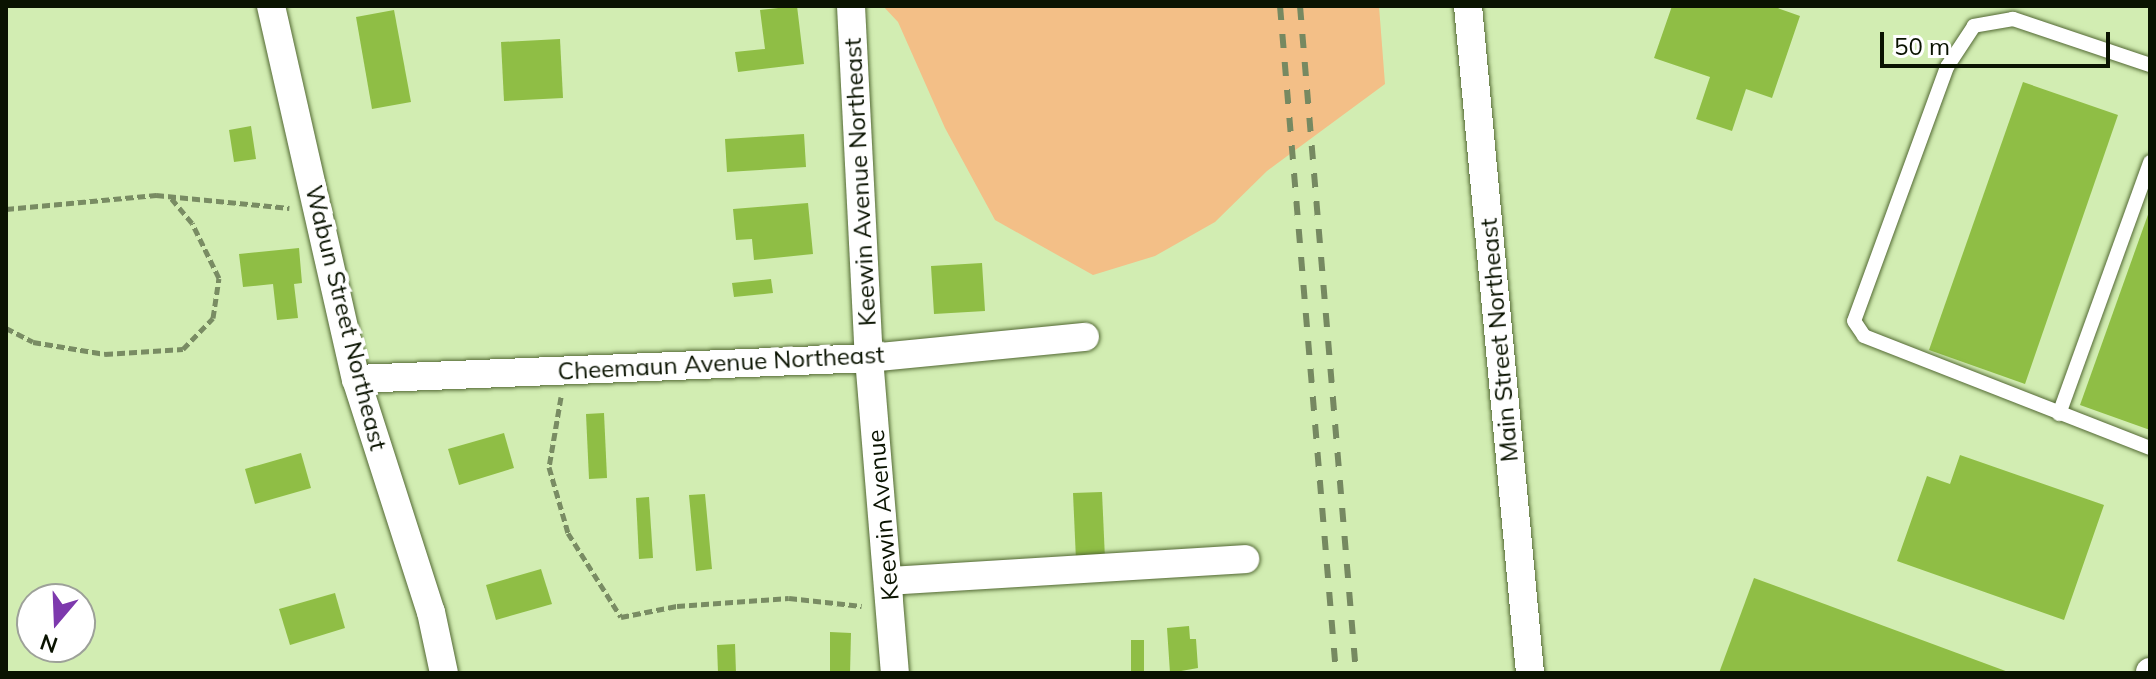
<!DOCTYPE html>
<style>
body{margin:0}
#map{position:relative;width:2156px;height:679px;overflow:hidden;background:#d2edb2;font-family:Mulish,sans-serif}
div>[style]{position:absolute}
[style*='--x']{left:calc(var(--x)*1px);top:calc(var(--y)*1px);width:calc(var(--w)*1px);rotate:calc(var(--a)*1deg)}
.green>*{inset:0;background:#f3bf87}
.building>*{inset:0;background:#8fbe45}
.path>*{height:5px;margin-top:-2.5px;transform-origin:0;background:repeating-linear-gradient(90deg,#798c63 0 8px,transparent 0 12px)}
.roads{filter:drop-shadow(0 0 2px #536934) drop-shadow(0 0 2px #536934)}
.service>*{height:14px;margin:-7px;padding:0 7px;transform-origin:7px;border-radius:7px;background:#fff}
.minor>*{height:28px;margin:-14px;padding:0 14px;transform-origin:14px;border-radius:14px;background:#fff}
.rail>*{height:6px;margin-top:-3px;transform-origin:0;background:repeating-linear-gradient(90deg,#768961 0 14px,transparent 0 28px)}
span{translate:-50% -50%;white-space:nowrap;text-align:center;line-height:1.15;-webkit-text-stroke:8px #fff;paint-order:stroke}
.street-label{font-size:24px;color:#0a1301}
.frame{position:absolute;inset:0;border:8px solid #0a1301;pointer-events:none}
.north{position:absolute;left:16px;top:583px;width:80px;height:80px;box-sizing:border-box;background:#fff;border:2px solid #9da199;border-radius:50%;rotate:199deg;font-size:22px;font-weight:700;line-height:32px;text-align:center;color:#0a1301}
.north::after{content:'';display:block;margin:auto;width:28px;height:36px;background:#7d39ad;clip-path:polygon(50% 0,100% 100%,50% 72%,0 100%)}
.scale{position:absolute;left:1880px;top:32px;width:230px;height:36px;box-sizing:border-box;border:4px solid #0a1301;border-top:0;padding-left:10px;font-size:24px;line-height:28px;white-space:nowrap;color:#0a1301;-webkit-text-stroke:6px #fff;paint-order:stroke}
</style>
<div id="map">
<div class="green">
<i style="clip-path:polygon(883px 6px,1379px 6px,1385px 84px,1267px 171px,1215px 222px,1155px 256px,1093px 275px,995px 220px,945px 128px,898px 22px)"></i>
</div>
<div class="building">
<i style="clip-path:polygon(797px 6px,804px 64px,738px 72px,735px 52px,765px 49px,760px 10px)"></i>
<i style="clip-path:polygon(1672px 6px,1772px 6px,1800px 16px,1772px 98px,1746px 89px,1732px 131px,1696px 119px,1710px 77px,1654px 58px)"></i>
<i style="clip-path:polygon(394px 10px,411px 102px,372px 109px,356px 17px)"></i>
<i style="clip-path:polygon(560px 39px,563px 98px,504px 101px,501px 42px)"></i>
<i style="clip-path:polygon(2023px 82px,2118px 115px,2025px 384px,1929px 350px)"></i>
<i style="clip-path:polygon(251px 126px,256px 159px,234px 162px,229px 130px)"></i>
<i style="clip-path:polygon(804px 134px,806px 167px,727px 172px,725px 139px)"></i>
<i style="clip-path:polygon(808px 203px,813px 254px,754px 260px,752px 239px,736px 240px,733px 209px)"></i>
<i style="clip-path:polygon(2150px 209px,2150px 430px,2080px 405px)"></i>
<i style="clip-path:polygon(299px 248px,302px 283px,294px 284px,298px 318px,277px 320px,273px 284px,243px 287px,239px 254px)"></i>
<i style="clip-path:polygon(982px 263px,985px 311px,934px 314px,931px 266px)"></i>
<i style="clip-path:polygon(771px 279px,773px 293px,734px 297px,732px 283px)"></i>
<i style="clip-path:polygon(604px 413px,607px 478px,589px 479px,586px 414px)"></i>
<i style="clip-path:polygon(504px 433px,514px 468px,459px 485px,448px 449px)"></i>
<i style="clip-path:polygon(301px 453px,311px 488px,255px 504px,245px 469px)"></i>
<i style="clip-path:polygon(1960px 455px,2104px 505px,2064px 620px,1897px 561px,1927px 476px,1950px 484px)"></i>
<i style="clip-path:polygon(1102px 492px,1105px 559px,1076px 560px,1073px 493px)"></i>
<i style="clip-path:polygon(705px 494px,712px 569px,696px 571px,689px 495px)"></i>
<i style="clip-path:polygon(649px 497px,653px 558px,639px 559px,636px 498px)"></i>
<i style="clip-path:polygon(541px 569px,552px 604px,496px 620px,486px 585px)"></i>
<i style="clip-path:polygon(1754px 578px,2011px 673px,1719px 673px)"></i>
<i style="clip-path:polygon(335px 593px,345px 628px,290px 645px,279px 609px)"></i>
<i style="clip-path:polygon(1189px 626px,1190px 639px,1196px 639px,1198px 668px,1170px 673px,1167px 628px)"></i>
<i style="clip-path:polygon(830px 632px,851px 633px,850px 673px,830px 673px)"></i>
<i style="clip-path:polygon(1131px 640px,1144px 640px,1144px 673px,1131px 673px)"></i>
<i style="clip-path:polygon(735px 644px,736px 673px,718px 673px,717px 645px)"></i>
</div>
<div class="path">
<i style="--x:6;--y:209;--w:151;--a:-5.3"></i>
<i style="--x:156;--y:195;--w:134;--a:5.6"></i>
<i style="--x:6;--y:328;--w:30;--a:27"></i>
<i style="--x:33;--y:342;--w:73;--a:9.5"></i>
<i style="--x:105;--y:354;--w:78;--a:-3.7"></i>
<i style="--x:183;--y:349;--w:43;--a:-45.9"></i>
<i style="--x:213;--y:318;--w:40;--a:-81.5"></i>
<i style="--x:219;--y:278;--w:61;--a:-116.1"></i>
<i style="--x:192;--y:223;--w:35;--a:-130"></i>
<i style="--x:561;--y:397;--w:71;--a:99.7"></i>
<i style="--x:549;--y:467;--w:69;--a:73.9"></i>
<i style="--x:568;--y:533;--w:99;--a:57.8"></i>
<i style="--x:621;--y:617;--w:57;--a:-11.1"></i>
<i style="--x:677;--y:606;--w:112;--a:-4.1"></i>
<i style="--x:789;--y:598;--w:73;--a:6.3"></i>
</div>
<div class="roads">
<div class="service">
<i style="--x:2150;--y:65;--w:145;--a:-161.4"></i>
<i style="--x:2013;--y:19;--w:40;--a:170"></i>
<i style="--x:1974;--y:26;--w:49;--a:123.4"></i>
<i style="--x:1947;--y:67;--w:270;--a:110.1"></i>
<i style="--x:1854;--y:321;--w:18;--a:56"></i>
<i style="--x:1864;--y:336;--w:307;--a:21.4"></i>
<i style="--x:2059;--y:414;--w:268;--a:-70.1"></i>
</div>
<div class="minor">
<i style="--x:271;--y:6;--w:383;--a:77.2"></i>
<i style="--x:356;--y:379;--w:245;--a:72.2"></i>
<i style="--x:431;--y:612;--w:62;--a:78"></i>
<i style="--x:851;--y:6;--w:352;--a:87.1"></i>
<i style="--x:869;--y:358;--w:316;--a:85.3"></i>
<i style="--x:1468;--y:6;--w:670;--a:84.69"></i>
<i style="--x:356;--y:379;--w:513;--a:-2.34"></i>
<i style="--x:869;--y:358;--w:217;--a:-5.6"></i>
<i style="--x:888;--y:581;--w:358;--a:-3.5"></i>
<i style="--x:2150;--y:673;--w:1;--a:-90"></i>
</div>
</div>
<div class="rail">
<i style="--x:1280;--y:6;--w:669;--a:85.2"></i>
<i style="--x:1300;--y:6;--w:669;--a:85.2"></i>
</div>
<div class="street-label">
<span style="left:860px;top:182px;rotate:-93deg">Keewin Avenue Northeast</span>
<span style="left:346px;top:318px;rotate:76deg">Wabun Street Northeast</span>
<span style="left:1499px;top:340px;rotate:-95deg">Main Street Northeast</span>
<span style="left:721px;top:363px;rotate:-3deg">Cheemaun Avenue Northeast</span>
<span style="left:883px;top:515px;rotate:-95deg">Keewin Avenue</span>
</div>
<div class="frame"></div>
<div class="north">N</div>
<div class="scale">50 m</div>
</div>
